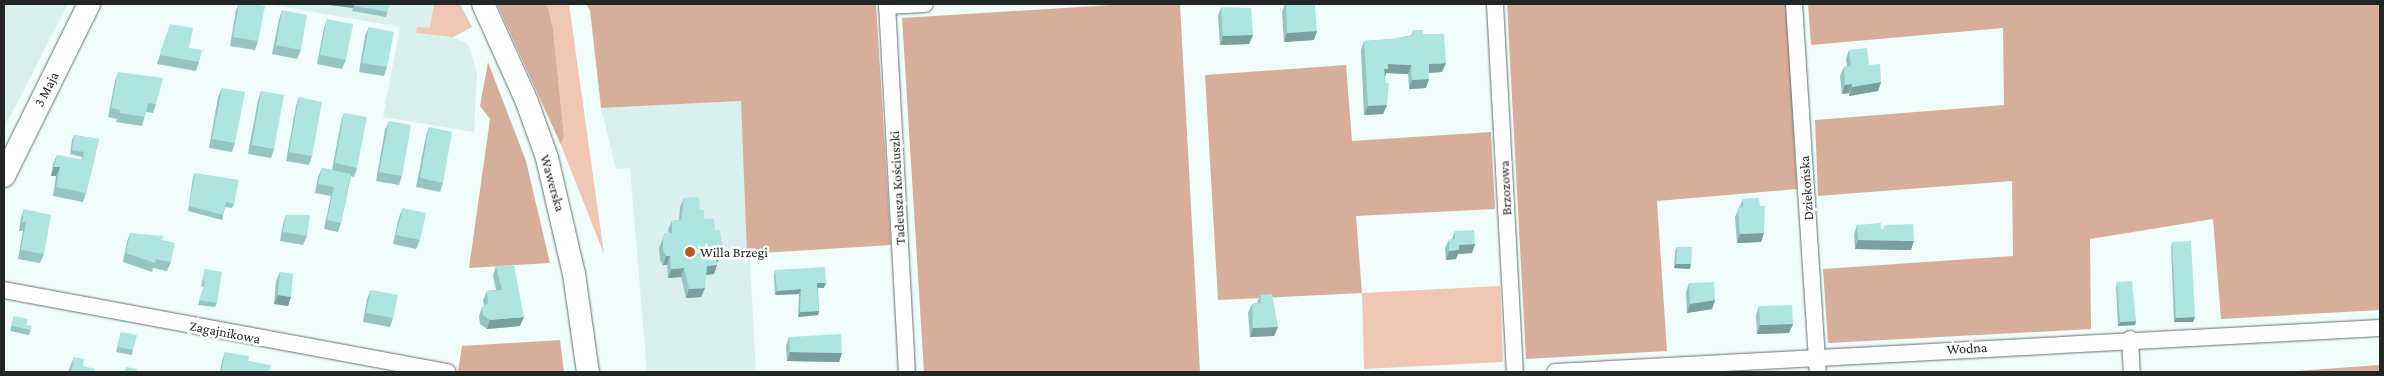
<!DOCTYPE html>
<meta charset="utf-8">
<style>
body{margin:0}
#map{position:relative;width:2384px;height:376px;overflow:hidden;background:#f0fdfb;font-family:"Crimson Pro",serif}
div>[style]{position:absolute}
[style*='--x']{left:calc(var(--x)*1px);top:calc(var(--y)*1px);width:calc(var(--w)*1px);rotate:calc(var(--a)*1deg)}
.built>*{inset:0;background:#daf0ed}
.green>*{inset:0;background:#efc7b2}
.forest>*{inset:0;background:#d7ae99}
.roads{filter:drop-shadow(0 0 1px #66706f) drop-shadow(0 0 1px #66706f)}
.street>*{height:16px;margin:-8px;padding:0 8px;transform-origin:8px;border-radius:8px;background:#fff}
.secondary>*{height:22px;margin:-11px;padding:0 11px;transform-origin:11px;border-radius:11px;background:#fff}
.wall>*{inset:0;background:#96c5c1}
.shaded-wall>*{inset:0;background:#7aa09d}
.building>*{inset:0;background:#aee5e0}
.dots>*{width:14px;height:14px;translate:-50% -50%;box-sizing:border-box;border:2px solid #fff;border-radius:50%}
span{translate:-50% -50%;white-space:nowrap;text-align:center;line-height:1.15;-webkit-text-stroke:5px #fff;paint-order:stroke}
.street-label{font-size:14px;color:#222625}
.poi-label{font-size:14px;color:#222625}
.left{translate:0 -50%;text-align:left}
.frame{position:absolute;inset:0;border:5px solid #222625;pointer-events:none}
</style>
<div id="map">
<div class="built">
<i style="clip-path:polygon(4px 4px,68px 4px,4px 128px)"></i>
<i style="clip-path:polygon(268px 4px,460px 4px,472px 27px,453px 37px,468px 44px,477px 73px,474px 132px,383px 117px,400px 27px)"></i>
<i style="clip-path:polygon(741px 101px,756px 372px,647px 372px,630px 168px,616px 169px,601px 108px)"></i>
</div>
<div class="green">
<i style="clip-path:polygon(434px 4px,460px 4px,472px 27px,453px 37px,416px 33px,417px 27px,430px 28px)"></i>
<i style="clip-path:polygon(547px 4px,569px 4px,604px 254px,561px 145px,564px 136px,553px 29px)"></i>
<i style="clip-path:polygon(1500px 286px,1503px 362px,1364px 369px,1362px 293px)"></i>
</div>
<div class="forest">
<i style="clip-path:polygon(497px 4px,547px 4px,553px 29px,564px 136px,561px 145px)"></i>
<i style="clip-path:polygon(586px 4px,876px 4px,891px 245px,747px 254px,741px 101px,601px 108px,590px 10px)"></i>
<i style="clip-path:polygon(1127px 4px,1180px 4px,1200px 372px,924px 372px,902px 18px)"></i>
<i style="clip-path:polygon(1507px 4px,1787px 4px,1797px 189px,1657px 201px,1667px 351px,1526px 359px)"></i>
<i style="clip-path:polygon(1808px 4px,2380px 4px,2380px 310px,2221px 319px,2213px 219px,2090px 239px,2091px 329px,1828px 343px,1823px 269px,2013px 256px,2012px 181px,1818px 196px,1815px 120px,2004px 105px,2003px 28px,1811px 45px)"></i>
<i style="clip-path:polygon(488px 62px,526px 161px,550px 263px,469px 268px,490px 119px,480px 106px)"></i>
<i style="clip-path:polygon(1346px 65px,1352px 141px,1491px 132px,1495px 209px,1356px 216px,1362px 293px,1218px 300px,1205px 75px)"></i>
<i style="clip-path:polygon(560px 340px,564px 372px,458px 372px,462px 346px)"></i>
<i style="clip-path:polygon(2380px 365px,2380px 372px,2281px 372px)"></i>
</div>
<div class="roads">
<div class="street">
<i style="--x:887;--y:4;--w:369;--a:86.9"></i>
<i style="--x:1495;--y:4;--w:369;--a:86.9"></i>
<i style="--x:1794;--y:4;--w:369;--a:86.3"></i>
<i style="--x:887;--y:6;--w:38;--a:-3"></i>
<i style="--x:4;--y:290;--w:451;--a:10.5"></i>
<i style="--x:2130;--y:339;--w:33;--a:87"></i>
<i style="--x:1555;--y:372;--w:826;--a:-3.05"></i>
</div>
<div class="secondary">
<i style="--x:483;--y:4;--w:107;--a:65.8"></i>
<i style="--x:527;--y:102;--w:59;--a:70.3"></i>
<i style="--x:547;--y:158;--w:119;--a:76.9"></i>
<i style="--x:574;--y:274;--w:99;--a:81.9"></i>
<i style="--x:4;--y:176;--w:192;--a:-63.7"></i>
</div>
</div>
<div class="wall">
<i style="clip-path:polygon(239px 4px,254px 4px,258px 41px,255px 50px,230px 46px,236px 10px)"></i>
<i style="clip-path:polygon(322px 4px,389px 4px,386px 17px,352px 11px,353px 8px)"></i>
<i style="clip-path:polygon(1285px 4px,1315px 4px,1314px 40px,1284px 42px,1282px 12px)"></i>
<i style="clip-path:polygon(1221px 7px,1253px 35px,1249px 44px,1220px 45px,1218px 16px)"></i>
<i style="clip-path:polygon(282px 10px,301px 50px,297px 59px,272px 54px,279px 19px)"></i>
<i style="clip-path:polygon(327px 19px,346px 60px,342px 69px,317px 64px,324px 28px)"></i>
<i style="clip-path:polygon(369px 27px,387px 67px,384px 76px,359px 72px,365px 36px)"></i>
<i style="clip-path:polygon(1413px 30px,1423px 34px,1442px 72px,1429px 73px,1426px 88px,1409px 89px,1408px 74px,1386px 73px,1385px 77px,1387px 105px,1383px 114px,1364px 115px,1361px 50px,1364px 41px,1393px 39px,1412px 35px)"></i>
<i style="clip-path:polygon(167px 33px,199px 62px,196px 71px,157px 64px)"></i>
<i style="clip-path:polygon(1849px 50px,1869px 65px,1881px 82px,1878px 91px,1849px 96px,1849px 93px,1842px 94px,1840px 76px,1844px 67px,1847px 66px,1846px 59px)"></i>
<i style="clip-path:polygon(118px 72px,156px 104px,153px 113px,146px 112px,142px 126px,116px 122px,117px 119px,108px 117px,115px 81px)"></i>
<i style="clip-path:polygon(222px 88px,235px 143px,232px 152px,209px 148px,218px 97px)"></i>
<i style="clip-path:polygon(261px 91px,274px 149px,271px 158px,248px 154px,258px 100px)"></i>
<i style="clip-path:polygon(299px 97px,312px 156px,309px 165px,286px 161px,296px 106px)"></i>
<i style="clip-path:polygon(344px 113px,357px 168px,354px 177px,351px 176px,341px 223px,338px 232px,324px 229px,331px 196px,315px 193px,318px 177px,322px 168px,332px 170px,341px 122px)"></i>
<i style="clip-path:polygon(389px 121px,402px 176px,399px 185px,376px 181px,385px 130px)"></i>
<i style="clip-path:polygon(429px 127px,443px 183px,440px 192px,416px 187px,426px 136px)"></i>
<i style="clip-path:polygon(74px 135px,99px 139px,86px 193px,83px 202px,53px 196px,56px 176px,51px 176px,53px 164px,57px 155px,81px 160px,82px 157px,70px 154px,72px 140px)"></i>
<i style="clip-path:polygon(195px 173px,234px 204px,232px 208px,225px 207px,222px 220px,188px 211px,193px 177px)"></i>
<i style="clip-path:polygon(684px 198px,700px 210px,704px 219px,718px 262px,717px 262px,717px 265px,714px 274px,706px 275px,701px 297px,686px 298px,681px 277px,668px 278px,667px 265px,663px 265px,660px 260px,659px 248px,665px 233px,669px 233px,668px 230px,672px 221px,679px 220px,680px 207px)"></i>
<i style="clip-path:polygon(1743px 199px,1764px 233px,1761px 242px,1737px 243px,1735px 217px)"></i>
<i style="clip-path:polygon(403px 208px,420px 240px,416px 249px,393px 244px,399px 217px)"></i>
<i style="clip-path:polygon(24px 209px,44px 254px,40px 263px,18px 259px,23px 231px,19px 231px,21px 218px)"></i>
<i style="clip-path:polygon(286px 215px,307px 236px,303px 245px,280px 241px,283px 224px)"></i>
<i style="clip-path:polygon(1857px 225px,1881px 229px,1884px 229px,1885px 225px,1911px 250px,1855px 249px,1854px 234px)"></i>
<i style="clip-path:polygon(1455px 231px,1475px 244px,1472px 253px,1458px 254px,1456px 259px,1446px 260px,1445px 248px,1449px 240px,1452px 239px)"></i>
<i style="clip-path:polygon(130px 233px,162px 240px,171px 262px,167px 271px,153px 268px,152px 272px,123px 262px,127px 242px)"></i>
<i style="clip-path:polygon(2172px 242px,2195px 317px,2193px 322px,2174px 322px,2171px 247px)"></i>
<i style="clip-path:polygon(1677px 247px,1690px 269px,1674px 268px,1675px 251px)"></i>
<i style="clip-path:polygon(496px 266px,520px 326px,487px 329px,480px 324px,479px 316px,482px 307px,484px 306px,483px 300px,487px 291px,496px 290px,493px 275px)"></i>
<i style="clip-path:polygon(205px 269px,217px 303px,215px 307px,198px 305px,204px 287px,201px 286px)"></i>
<i style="clip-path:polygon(775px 270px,824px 288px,818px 288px,819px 311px,818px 315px,798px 317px,799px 294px,775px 295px,774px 275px)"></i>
<i style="clip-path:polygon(280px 272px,291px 297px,288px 306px,274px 304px,276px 281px)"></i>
<i style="clip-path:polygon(2117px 282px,2135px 325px,2118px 326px,2116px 287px)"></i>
<i style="clip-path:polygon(1689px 283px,1715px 300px,1712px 309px,1687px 313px,1686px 292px)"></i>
<i style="clip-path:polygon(371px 290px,393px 318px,390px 327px,363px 322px,367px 299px)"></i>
<i style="clip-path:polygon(1260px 295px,1278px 327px,1274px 336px,1250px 337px,1248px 313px,1252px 304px,1257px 303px)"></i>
<i style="clip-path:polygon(1759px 306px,1793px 324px,1789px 333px,1757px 334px,1756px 315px)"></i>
<i style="clip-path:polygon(14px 316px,26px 325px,31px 330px,29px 335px,10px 331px)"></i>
<i style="clip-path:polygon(121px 332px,133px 350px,132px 355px,116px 352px)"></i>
<i style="clip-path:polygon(789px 337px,842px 353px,839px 362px,787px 361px,786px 346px)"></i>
<i style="clip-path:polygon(225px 352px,248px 361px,269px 372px,220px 372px,222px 361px)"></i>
<i style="clip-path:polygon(74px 357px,83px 366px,95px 372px,68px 372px)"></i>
</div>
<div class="shaded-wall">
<i style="clip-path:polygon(322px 4px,354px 4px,353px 8px)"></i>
<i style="clip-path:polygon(1317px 31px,1314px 40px,1284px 42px,1287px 33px)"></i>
<i style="clip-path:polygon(1253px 35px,1249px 44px,1220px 45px,1223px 36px)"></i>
<i style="clip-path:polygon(1446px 63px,1442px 72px,1425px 73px,1429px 64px)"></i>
<i style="clip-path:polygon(1388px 64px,1411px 65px,1408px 74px,1386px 73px,1385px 78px,1384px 69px)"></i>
<i style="clip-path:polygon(1429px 79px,1426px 88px,1409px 89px,1412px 80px)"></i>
<i style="clip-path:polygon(1881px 82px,1878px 91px,1849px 96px,1852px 87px)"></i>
<i style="clip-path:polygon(1852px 84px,1849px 93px,1842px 94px,1845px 85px)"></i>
<i style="clip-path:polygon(1387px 105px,1383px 114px,1364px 115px,1368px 106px)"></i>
<i style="clip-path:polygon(54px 167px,60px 167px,56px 176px,51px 176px)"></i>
<i style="clip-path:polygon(1764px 233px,1761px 242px,1737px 243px,1740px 234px)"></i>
<i style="clip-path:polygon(1858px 240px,1914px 241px,1911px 250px,1855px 249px)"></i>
<i style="clip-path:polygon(1475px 244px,1472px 253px,1458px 254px,1456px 259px,1446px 260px,1449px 251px,1459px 245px)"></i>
<i style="clip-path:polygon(716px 253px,721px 253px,718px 262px,713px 262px)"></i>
<i style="clip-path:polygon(666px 256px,670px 256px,667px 265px,663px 265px)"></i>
<i style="clip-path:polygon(1676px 264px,1691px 264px,1690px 269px,1674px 268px)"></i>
<i style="clip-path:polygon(717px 265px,714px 274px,704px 275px,707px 266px)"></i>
<i style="clip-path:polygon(684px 268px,681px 277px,668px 278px,671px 269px)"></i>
<i style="clip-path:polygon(817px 283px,826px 283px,824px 288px,816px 288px)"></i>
<i style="clip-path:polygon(705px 288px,701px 297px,686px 298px,689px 289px)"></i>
<i style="clip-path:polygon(801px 289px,799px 294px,775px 295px,777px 291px)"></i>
<i style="clip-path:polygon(278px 295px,291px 297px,288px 306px,274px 304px)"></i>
<i style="clip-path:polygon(1715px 300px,1712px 309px,1687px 313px,1690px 304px)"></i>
<i style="clip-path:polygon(819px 311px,818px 315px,798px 317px,800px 312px)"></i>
<i style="clip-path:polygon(524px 317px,520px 326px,487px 329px,490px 320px)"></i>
<i style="clip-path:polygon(2195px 317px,2193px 322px,2174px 322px,2176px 318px)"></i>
<i style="clip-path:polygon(2136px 321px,2135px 325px,2118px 326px,2120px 322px)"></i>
<i style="clip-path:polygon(1793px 324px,1789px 333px,1757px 334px,1760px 325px)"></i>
<i style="clip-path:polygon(1278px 327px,1274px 336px,1250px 337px,1253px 328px)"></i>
<i style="clip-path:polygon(790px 352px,842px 353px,839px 362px,787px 361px)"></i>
</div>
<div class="building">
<i style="clip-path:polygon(239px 4px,254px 4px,265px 6px,258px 41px,233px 37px)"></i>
<i style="clip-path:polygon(354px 4px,389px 4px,388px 12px,354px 6px)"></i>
<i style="clip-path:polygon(1286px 4px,1315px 4px,1317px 31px,1287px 33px)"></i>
<i style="clip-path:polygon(1221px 7px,1251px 8px,1253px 35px,1223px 36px)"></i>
<i style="clip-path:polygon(282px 10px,307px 15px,301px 50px,276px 45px)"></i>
<i style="clip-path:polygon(327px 19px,353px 24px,346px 60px,320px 55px)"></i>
<i style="clip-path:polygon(170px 24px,193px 28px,189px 48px,202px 50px,199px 62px,160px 55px)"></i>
<i style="clip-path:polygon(369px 27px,394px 32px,387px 67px,362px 63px)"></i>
<i style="clip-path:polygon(1413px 30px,1423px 30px,1423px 34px,1444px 34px,1446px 63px,1429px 64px,1429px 79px,1412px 80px,1411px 65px,1388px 64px,1388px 69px,1384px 69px,1385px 83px,1389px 83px,1387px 105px,1368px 106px,1364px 41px,1393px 39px,1414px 35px)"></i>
<i style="clip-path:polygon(1867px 48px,1869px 65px,1880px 64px,1881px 82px,1852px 87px,1852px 84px,1845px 85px,1844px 67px,1851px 66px,1849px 50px)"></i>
<i style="clip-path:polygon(118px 72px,163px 78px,156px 104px,148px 103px,145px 117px,120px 113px,120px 110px,111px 108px)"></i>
<i style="clip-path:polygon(222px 88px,245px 92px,235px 143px,212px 139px)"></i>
<i style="clip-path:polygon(261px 91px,284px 95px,274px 149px,252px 145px)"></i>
<i style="clip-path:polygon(299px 97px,322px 102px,312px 156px,289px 152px)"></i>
<i style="clip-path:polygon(344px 113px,367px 117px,357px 168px,335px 163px)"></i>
<i style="clip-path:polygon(389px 121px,411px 125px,402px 176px,379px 172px)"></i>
<i style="clip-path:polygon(429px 127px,452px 132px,443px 183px,420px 178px)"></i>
<i style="clip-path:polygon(74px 135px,99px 139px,93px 162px,82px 160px,84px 152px,72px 150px)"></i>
<i style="clip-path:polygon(57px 155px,94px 162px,86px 193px,56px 187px,60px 167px,54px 167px)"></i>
<i style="clip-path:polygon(322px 168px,351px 174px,341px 223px,327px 220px,334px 187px,318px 184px)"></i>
<i style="clip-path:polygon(195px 173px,239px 180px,234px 204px,226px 202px,223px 215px,189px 206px)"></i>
<i style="clip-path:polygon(699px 197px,700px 210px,704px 210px,704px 219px,714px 218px,715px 230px,720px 230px,723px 247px,721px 253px,716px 253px,717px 265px,707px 266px,705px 288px,689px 289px,684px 268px,671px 269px,670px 256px,666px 256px,663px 251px,663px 239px,665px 233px,672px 233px,672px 221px,681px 220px,684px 198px)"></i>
<i style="clip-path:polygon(1759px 198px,1760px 206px,1765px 206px,1764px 233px,1740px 234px,1738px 208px,1743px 207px,1743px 199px)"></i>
<i style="clip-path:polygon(403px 208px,426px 213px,420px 240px,396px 235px)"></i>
<i style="clip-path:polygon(24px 209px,51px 215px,44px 254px,21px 250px,26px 222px,22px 222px)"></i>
<i style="clip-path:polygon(286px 215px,310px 215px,307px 236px,283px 232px)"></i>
<i style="clip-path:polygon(1881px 223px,1881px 229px,1885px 229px,1885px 225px,1913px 224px,1914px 241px,1858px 240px,1857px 225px)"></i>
<i style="clip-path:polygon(1474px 230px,1475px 244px,1459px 245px,1459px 250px,1449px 251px,1449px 240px,1455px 239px,1455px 231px)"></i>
<i style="clip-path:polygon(130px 233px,163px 236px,162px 240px,175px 243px,171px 262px,156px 259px,155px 263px,126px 253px)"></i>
<i style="clip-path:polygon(2191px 241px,2195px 317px,2176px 318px,2172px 242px)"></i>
<i style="clip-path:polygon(1677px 247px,1692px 247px,1691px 264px,1676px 264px)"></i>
<i style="clip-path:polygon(514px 265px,524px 317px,490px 320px,483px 315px,482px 307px,488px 303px,487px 291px,502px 290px,496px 266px)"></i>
<i style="clip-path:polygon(825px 267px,826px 283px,817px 283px,819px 311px,800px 312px,801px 289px,777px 291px,775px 270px)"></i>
<i style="clip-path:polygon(205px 269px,222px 272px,217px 303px,199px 300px,205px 282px,203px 281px)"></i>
<i style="clip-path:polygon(280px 272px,293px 274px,291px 297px,278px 295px)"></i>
<i style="clip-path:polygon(2132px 281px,2136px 321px,2120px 322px,2117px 282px)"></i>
<i style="clip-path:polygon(1714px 282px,1715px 300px,1690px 304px,1689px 283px)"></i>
<i style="clip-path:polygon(371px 290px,398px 295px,393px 318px,366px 313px)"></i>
<i style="clip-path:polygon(1272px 294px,1278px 327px,1253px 328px,1252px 304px,1261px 303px,1260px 295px)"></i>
<i style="clip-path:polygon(1792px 305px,1793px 324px,1760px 325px,1759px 306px)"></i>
<i style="clip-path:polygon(14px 316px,28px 319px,26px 325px,32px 326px,31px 330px,12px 326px)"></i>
<i style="clip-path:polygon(121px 332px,137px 335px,133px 350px,118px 347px)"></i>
<i style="clip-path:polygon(841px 334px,842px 353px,790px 352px,789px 337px)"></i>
<i style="clip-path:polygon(225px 352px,249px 356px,248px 361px,271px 365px,269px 372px,221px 372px)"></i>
<i style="clip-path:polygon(74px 357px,84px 359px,83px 366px,95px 369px,95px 372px,71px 372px)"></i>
<i style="clip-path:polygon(126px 367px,137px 369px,136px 372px,124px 372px)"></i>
</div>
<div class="dots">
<i style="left:690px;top:252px;background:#bc5a1c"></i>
</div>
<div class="street-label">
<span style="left:46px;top:89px;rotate:-63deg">3 Maja</span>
<span style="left:553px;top:183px;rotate:74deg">Wawerska</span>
<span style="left:897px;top:188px;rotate:-93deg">Tadeusza Kościuszki</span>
<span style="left:1505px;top:188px;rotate:-93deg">Brzozowa</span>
<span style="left:1806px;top:188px;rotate:-94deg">Dziekońska</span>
<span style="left:225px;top:332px;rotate:11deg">Zagajnikowa</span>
<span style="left:1967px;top:348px;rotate:-3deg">Wodna</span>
</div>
<div class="poi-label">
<span class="left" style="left:700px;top:252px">Willa Brzegi</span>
</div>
<div class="frame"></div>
</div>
